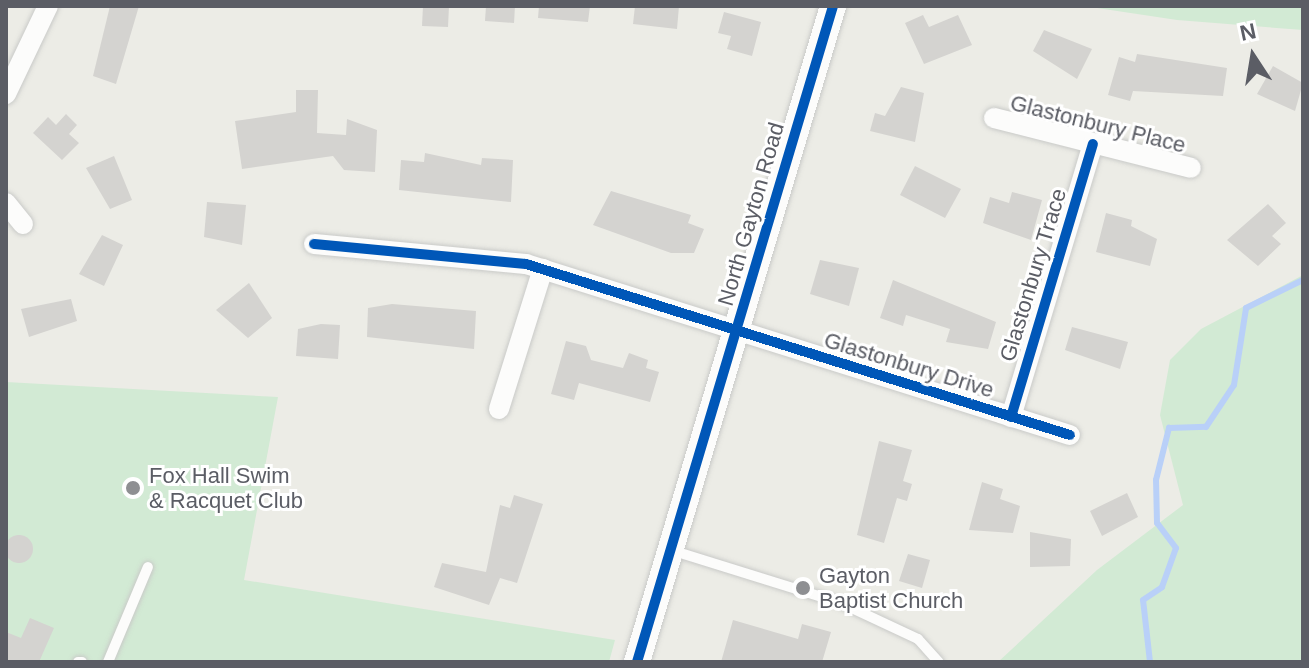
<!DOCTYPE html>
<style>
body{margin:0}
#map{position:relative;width:1309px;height:668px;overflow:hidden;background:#ecece6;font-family:Arial,sans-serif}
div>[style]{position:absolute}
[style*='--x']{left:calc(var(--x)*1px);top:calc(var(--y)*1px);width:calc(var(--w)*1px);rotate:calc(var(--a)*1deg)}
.green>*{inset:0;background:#d2ead4}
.stream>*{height:6px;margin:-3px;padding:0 3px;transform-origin:3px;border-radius:3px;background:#b9d0f8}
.building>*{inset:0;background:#d4d3d0}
.round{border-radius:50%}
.roads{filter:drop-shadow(0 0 2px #c9cac8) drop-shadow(0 0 2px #c9cac8)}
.service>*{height:10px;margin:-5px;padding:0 5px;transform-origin:5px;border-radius:5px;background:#fcfcfb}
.minor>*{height:20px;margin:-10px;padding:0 10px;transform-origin:10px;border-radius:10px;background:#fcfcfb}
.tertiary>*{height:26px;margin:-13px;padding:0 13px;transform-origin:13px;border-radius:13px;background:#fcfcfb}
.cycleway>*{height:10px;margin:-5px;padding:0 5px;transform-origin:5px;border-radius:5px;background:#0057b8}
.dots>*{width:22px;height:22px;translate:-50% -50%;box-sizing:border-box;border:4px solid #fff;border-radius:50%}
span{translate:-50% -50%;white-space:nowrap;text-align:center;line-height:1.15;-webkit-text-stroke:6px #fff;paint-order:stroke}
.street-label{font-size:22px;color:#5b5d65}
.poi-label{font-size:22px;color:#5b5d65}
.left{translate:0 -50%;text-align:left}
.frame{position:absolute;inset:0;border:8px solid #5b5d65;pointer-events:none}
.north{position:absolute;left:1213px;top:16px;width:80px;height:80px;-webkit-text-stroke:6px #fff;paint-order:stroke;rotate:348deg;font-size:22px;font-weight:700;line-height:32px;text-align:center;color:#5b5d65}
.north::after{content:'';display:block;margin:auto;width:28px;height:36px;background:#5b5d65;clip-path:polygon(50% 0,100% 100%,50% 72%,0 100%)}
</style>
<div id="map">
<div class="green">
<i style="clip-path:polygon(1084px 6px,1303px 6px,1303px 30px,1177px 20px)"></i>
<i style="clip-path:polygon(1303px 275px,1303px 662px,998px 662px,1097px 570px,1183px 505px,1160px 415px,1170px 360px,1201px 329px)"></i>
<i style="clip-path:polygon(6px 382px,278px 397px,244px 580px,615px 640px,609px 662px,6px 662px)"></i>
</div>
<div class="stream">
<i style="--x:1150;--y:662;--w:62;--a:-96.4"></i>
<i style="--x:1143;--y:600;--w:23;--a:-34"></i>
<i style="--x:1162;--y:587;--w:41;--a:-70.3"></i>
<i style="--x:1176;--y:548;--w:31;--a:-127"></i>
<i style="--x:1157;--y:523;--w:43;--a:-91.3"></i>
<i style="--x:1156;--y:480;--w:54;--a:-76"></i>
<i style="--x:1169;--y:428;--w:37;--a:-2"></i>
<i style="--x:1206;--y:427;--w:50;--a:-56.3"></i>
<i style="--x:1234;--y:385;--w:78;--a:-81.1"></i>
<i style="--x:1246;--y:308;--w:64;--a:-26.2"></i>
</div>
<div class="building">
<i style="clip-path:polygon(110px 6px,139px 6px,116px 84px,93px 76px)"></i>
<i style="clip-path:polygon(423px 6px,449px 6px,448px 27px,422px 26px)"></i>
<i style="clip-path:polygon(486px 6px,515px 6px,514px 23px,485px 21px)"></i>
<i style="clip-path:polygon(539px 6px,590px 6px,588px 22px,538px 18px)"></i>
<i style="clip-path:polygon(635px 6px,679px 6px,677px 29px,633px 24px)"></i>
<i style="clip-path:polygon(724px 12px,761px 22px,752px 56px,727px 49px,731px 36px,718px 33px)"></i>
<i style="clip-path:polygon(923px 15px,929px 27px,958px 15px,972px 45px,924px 64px,905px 23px)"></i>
<i style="clip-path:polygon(1044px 30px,1092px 49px,1077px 79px,1033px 51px)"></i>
<i style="clip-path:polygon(1137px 54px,1227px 68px,1223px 96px,1133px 91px,1130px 101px,1108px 95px,1119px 57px,1135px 62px)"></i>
<i style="clip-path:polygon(1273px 66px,1303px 83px,1295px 111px,1257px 94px)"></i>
<i style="clip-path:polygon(901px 87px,924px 93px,915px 142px,870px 131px,875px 113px,885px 116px)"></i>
<i style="clip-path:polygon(296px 90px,318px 90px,317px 133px,346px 135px,347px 119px,377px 130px,375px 172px,344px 170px,333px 156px,242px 169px,235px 121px,296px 112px)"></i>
<i style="clip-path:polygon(66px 114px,77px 125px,69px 134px,79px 143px,62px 160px,33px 133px,48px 117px,56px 125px)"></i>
<i style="clip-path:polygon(425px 153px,481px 165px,482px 158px,513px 160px,511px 202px,399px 190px,401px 160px,424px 162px)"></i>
<i style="clip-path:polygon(114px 156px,132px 200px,110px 209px,86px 168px)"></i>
<i style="clip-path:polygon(915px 166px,961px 189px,945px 218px,900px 195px)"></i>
<i style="clip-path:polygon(611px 191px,691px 215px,688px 223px,704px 229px,694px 253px,671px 253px,593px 225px)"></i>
<i style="clip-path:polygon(1012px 192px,1042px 200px,1031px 240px,983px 223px,990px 197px,1009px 203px)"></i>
<i style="clip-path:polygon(207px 202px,246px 205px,242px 245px,204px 237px)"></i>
<i style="clip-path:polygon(1268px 204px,1286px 223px,1272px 236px,1281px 244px,1258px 266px,1227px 240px)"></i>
<i style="clip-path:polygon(1106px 213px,1132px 220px,1131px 226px,1157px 239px,1150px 266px,1096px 252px)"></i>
<i style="clip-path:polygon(102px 235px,123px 245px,104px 286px,79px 274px)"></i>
<i style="clip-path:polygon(820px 260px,859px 268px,849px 306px,810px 294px)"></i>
<i style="clip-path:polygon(893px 280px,996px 322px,988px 349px,946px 342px,950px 329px,906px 315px,903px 326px,880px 318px)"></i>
<i style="clip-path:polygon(249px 283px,272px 318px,248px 338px,216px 310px)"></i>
<i style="clip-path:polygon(71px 299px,77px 321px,29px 337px,21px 309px)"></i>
<i style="clip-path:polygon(392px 304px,476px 311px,474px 349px,367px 337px,368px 308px)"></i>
<i style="clip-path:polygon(321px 324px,340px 325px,338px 359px,296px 356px,298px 329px)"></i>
<i style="clip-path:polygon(1072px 327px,1128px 342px,1120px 369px,1065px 350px)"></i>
<i style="clip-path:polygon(566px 341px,586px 346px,591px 360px,623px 368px,629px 353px,648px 360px,646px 368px,659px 372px,650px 402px,579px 383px,574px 400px,551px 394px)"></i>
<i style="clip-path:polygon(879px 441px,912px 450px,903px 481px,912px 484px,907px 501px,897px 498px,884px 543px,857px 535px)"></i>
<i style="clip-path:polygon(982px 482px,1003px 489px,1000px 499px,1020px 506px,1013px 533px,969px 530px)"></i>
<i style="clip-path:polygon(1127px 493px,1138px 517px,1102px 536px,1090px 511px)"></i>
<i style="clip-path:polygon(514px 495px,543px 504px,517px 583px,500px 578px,489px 605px,434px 587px,442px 563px,486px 572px,500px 505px,510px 508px)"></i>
<i style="clip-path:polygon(1030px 532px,1071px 539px,1070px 566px,1030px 567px)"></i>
<i class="round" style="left:5px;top:535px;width:28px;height:28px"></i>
<i style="clip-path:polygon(908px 554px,930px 560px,922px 588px,899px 581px)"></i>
<i style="clip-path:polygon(30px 618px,54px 628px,39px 662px,6px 662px,6px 632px,21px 638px)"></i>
<i style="clip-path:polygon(733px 620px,798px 639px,802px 624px,831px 632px,822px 662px,721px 662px)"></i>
</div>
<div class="roads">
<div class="service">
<i style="--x:674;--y:551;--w:175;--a:17.3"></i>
<i style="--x:841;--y:603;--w:85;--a:25.1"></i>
<i style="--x:918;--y:639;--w:31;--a:48"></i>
<i style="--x:78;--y:662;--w:4;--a:0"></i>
<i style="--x:108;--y:662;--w:103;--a:-67.2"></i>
</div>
<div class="minor">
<i style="--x:6;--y:94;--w:98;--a:-64.5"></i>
<i style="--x:994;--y:118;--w:203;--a:14.2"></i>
<i style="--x:6;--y:203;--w:27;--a:51"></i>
<i style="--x:314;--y:244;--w:213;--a:5.4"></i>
<i style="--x:526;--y:264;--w:570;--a:17.45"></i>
<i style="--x:499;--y:409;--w:147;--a:-72.6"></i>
<i style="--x:1011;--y:417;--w:285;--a:-73.3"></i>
</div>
<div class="tertiary">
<i style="--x:637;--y:662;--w:685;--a:-73.36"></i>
</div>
</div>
<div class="cycleway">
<i style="--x:314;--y:244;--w:213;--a:5.4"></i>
<i style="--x:526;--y:264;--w:570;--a:17.45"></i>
<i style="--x:1011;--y:417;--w:285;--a:-73.3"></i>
<i style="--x:637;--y:662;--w:685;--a:-73.36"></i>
</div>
<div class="dots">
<i style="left:133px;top:488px;background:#8e8f92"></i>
<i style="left:803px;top:588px;background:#8e8f92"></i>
</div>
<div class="street-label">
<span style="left:1098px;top:124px;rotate:14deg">Glastonbury Place</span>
<span style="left:751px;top:214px;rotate:-74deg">North Gayton Road</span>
<span style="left:1033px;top:275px;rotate:-73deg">Glastonbury Trace</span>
<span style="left:909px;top:365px;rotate:17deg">Glastonbury Drive</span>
</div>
<div class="poi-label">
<span class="left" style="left:149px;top:488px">Fox Hall Swim<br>&amp; Racquet Club</span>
<span class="left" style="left:819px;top:588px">Gayton<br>Baptist Church</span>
</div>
<div class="frame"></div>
<div class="north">N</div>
</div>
